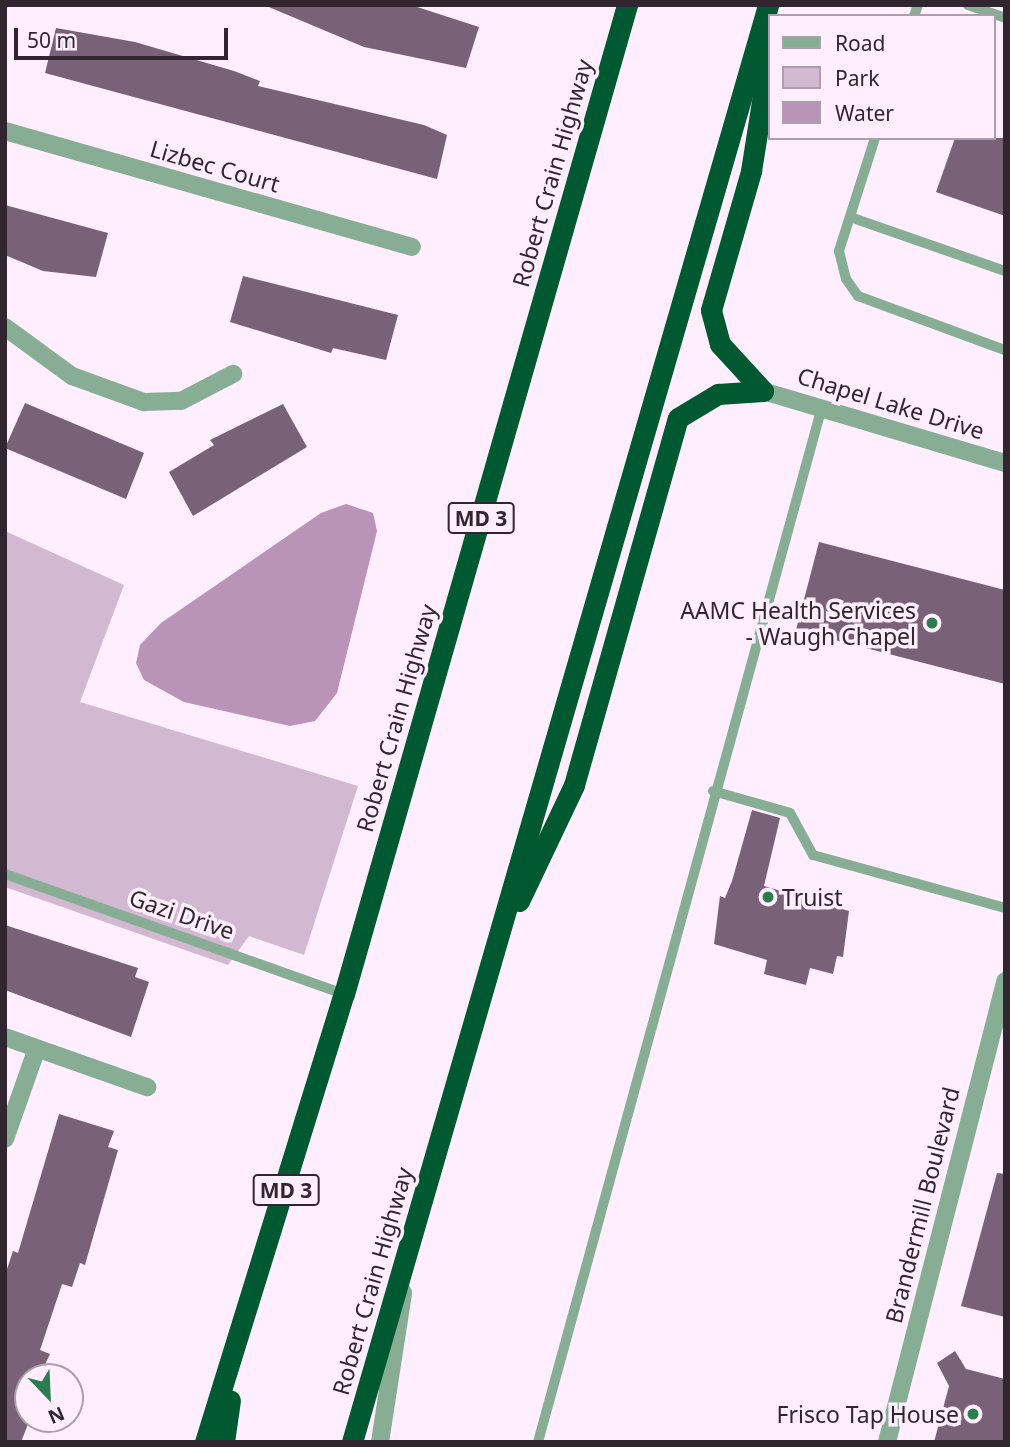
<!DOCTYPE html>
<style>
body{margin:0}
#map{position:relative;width:1010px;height:1447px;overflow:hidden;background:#ffeefe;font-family:"Noto Sans",sans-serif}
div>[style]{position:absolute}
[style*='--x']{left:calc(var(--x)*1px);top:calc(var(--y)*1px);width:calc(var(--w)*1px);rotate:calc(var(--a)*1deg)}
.green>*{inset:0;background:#d3b8d2}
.water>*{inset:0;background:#b993b8}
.building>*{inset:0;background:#796178}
.lane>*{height:10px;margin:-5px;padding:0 5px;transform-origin:5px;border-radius:5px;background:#87ae94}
.street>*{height:18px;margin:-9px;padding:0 9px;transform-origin:9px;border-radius:9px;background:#87ae94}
.highway>*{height:21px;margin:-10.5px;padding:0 10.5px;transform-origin:10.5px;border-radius:10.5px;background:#005930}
.dots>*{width:19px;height:19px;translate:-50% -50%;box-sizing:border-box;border:4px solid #ffeefe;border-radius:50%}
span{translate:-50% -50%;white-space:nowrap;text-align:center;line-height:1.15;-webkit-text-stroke:7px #ffeefe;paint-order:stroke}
.shield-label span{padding:2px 5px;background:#ffeefe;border:2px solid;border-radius:5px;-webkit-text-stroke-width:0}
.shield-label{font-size:21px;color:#312630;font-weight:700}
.street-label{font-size:23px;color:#312630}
.poi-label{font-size:23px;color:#312630}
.right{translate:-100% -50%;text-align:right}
.left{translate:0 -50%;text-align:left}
.frame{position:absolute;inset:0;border:7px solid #312630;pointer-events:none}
.legend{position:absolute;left:768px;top:14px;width:228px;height:126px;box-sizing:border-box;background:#ffeefe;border:2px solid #ad9eac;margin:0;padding:9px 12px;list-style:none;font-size:21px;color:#312630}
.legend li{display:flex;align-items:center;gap:14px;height:35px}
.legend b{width:35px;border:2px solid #ad9eac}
.north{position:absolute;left:14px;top:1363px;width:70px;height:70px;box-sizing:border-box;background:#ffeefe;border:2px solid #ad9eac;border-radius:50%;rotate:157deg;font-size:19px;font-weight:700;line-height:28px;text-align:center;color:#312630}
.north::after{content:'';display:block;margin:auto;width:24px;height:32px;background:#2b7d4f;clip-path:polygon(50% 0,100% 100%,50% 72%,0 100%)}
.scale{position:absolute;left:14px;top:28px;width:214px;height:32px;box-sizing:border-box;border:4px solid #312630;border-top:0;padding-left:9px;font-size:21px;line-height:24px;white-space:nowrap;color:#312630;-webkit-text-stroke:5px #ffeefe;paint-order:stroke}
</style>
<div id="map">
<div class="green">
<i style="clip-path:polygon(5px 531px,124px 585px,80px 702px,358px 786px,304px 955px,249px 936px,228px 965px,5px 887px)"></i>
</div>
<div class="water">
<i style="clip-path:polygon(346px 504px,373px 513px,377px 531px,337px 693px,315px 721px,290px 726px,184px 702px,144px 680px,136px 663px,140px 645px,161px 623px,321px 513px)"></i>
</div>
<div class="building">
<i style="clip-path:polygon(264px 5px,411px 5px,479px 27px,466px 68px,364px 47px)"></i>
<i style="clip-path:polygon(56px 28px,135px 42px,234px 71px,260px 81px,258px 86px,424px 125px,447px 135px,437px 179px,45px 73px)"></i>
<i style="clip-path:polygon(955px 138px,1005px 138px,1005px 216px,936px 192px)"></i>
<i style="clip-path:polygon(5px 205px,108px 233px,96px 277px,43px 271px,5px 255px)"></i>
<i style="clip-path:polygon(243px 276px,398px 315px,386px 360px,333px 348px,331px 353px,230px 322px)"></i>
<i style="clip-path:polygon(25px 403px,144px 453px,126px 499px,5px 448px)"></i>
<i style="clip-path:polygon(283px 404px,307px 447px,193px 516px,169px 472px,214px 445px,210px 440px)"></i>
<i style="clip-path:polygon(819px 542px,1005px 590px,1005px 684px,796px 630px)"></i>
<i style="clip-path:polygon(752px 810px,780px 818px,764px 886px,849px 911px,843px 957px,837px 956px,833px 974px,810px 968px,806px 985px,764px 974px,767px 960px,714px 944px,720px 896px,725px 898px,732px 881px)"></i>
<i style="clip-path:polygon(5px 925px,138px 968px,135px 977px,149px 982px,131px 1037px,5px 990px)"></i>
<i style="clip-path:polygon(59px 1114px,114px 1131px,108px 1147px,118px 1150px,85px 1265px,80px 1263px,72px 1287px,62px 1284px,40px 1350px,50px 1354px,39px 1377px,28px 1377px,28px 1424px,21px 1442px,5px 1442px,5px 1275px,13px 1251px,18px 1253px)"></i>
<i style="clip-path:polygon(997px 1173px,1005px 1174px,1005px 1317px,961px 1306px)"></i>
<i style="clip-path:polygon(955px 1351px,966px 1369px,1005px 1379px,1005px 1442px,934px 1442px,949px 1386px,937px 1363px)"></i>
</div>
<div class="lane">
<i style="--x:968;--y:5;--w:39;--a:19"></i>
<i style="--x:914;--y:16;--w:12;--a:-70"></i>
<i style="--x:875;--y:138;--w:119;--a:107.7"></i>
<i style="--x:839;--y:251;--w:29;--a:76"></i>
<i style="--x:846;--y:279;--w:21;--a:55"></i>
<i style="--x:858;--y:296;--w:157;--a:20.2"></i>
<i style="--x:850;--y:217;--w:164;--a:19.2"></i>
<i style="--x:713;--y:791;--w:80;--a:15.9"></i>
<i style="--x:790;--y:813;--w:48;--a:61.3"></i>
<i style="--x:813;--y:855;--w:199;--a:15.4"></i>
<i style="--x:5;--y:874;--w:360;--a:19.5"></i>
<i style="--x:538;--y:1442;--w:1073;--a:-74.66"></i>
</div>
<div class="street">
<i style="--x:5;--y:131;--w:423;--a:15.9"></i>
<i style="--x:5;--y:327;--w:83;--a:36.2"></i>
<i style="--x:72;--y:376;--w:77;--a:19.9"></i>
<i style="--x:144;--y:402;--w:37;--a:-2"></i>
<i style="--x:181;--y:401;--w:59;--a:-27.4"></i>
<i style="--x:763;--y:391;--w:252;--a:16.6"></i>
<i style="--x:5;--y:1037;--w:151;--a:19.4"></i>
<i style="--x:5;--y:1139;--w:96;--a:-70.6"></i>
<i style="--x:380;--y:1442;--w:151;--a:-81.2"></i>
<i style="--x:887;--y:1442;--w:476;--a:-75.6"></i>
</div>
<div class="highway">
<i style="--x:763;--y:391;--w:64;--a:-132.5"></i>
<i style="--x:720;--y:344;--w:35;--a:-105"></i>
<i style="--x:711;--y:310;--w:145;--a:-73.9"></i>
<i style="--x:751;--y:171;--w:121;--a:-81"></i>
<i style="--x:519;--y:901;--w:128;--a:-64.6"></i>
<i style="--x:574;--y:785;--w:381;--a:-74.2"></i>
<i style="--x:678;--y:418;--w:47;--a:-31"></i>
<i style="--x:718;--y:394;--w:45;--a:-3.8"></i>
<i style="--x:205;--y:1442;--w:469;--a:-72.8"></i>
<i style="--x:344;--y:994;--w:1029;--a:-74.03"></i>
<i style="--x:224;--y:1442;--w:42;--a:-81.9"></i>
<i style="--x:352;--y:1442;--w:1496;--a:-73.85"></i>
</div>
<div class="dots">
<i style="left:932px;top:623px;background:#2b7d4f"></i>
<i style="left:768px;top:897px;background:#2b7d4f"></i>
<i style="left:973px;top:1414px;background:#2b7d4f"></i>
</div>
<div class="shield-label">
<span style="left:481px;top:518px">MD 3</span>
<span style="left:286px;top:1190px">MD 3</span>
</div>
<div class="street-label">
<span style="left:215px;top:166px;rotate:16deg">Lizbec Court</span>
<span style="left:552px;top:173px;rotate:-74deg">Robert Crain Highway</span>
<span style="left:891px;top:403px;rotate:17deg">Chapel Lake Drive</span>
<span style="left:396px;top:718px;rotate:-74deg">Robert Crain Highway</span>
<span style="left:182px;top:914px;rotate:19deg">Gazi Drive</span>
<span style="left:922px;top:1205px;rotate:-76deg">Brandermill Boulevard</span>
<span style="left:372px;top:1281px;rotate:-74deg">Robert Crain Highway</span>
</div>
<div class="poi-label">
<span class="right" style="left:916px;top:623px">AAMC Health Services<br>- Waugh Chapel</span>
<span class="left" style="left:782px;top:897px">Truist</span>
<span class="right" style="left:959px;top:1414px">Frisco Tap House</span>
</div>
<div class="frame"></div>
<ul class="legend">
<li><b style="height:9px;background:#87ae94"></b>Road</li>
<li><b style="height:19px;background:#d3b8d2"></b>Park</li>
<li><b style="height:19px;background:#b993b8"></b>Water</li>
</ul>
<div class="north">N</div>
<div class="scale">50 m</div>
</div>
